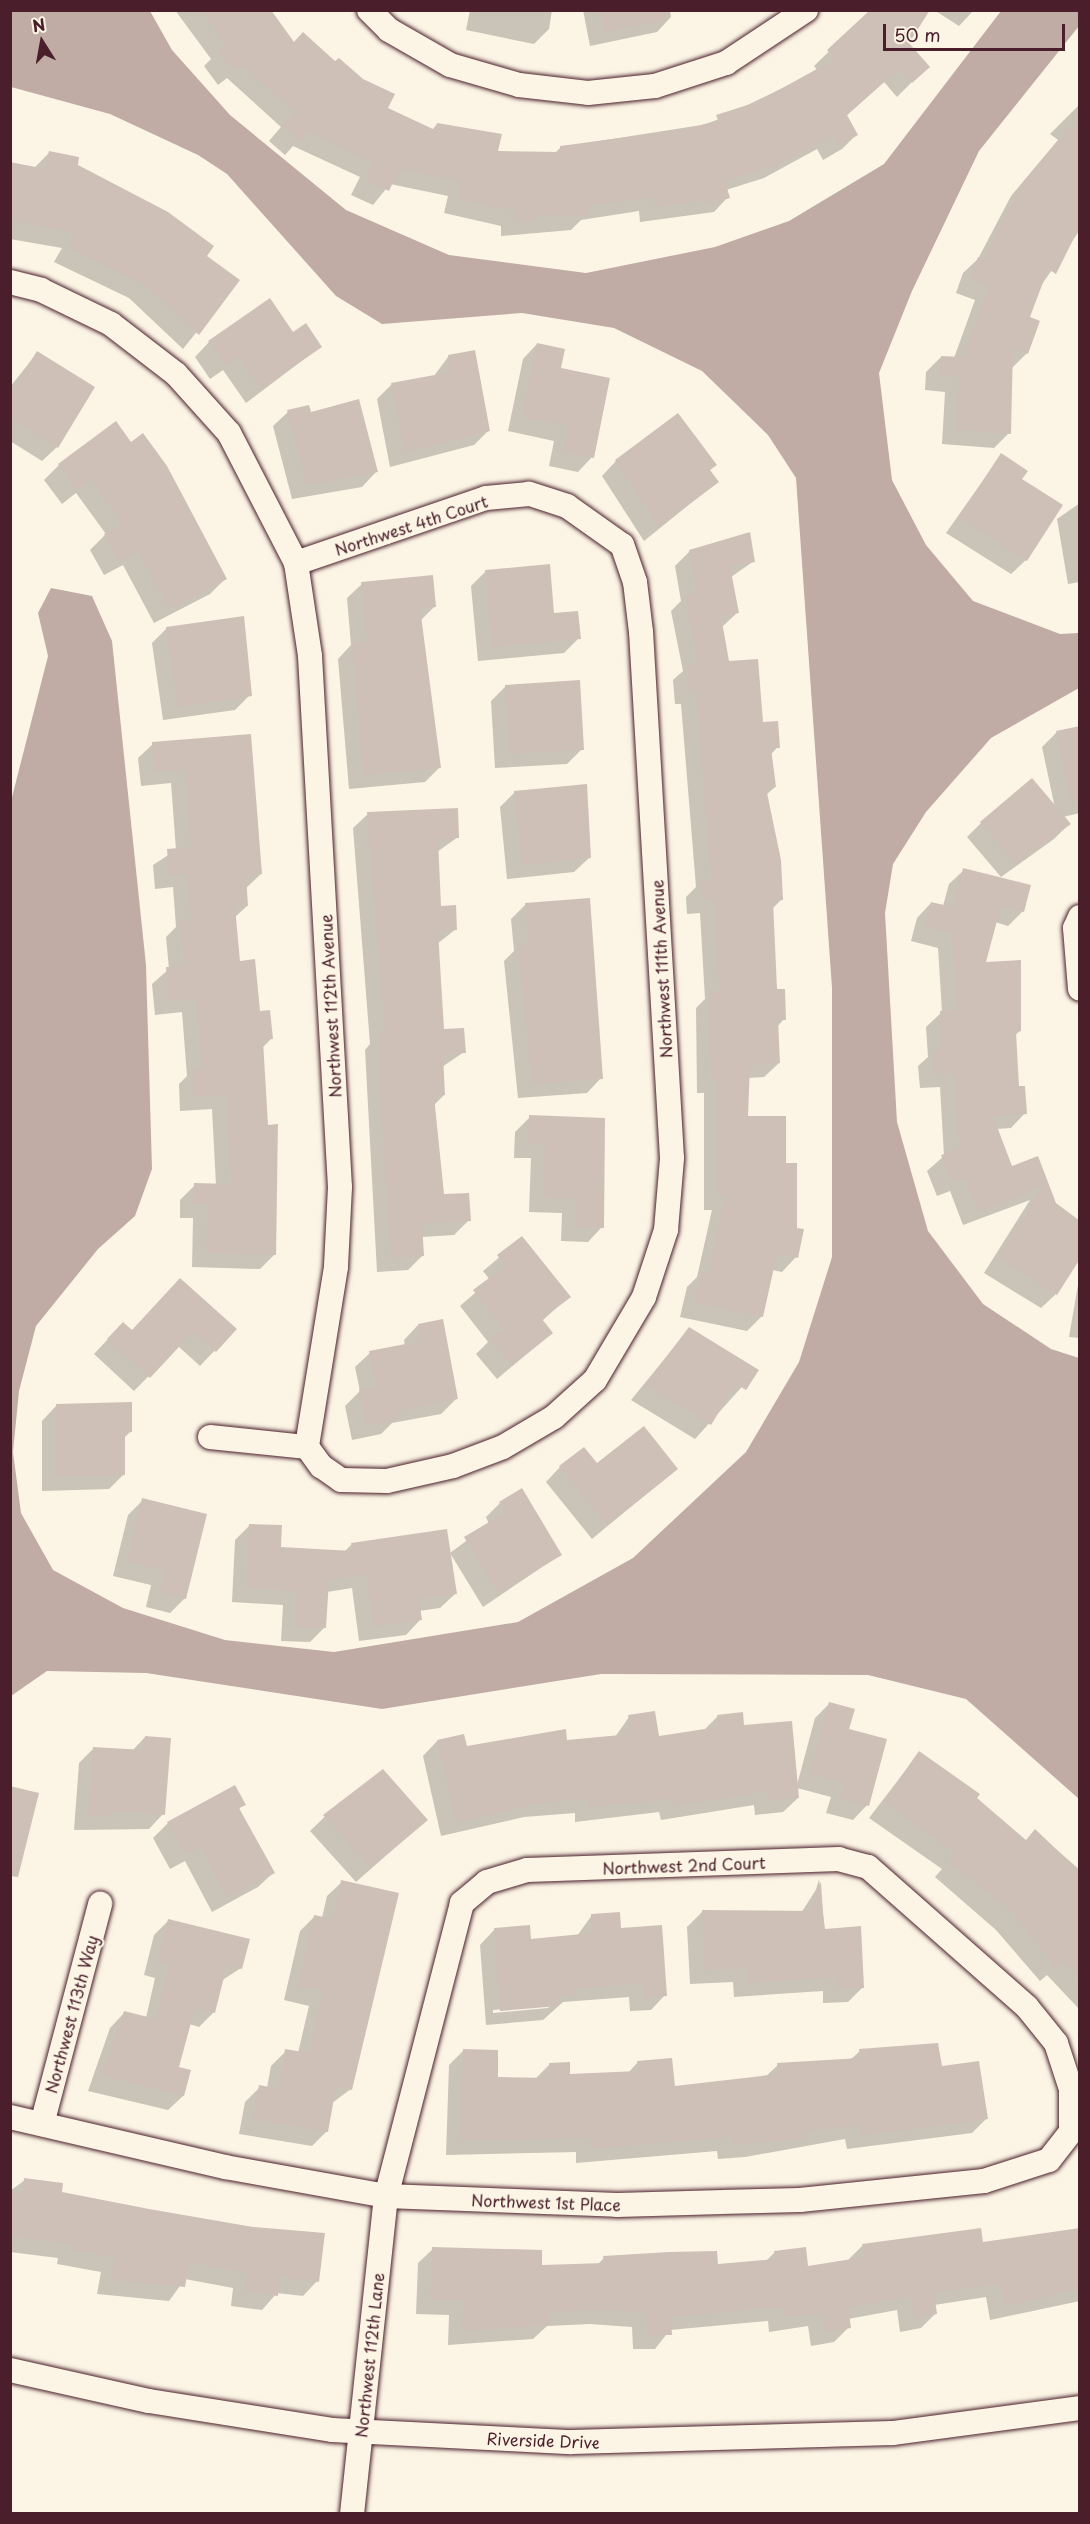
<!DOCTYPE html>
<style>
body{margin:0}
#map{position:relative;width:1090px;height:2524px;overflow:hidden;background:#fcf5e5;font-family:"Playpen Sans",sans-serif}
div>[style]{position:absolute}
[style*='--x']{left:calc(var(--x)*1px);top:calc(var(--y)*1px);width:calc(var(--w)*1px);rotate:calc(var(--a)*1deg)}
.water>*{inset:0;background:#c0aca5}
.shadow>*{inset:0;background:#0003}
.building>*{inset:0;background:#cfc0b7}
.roads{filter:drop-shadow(0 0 2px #4a1f2b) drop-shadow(0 0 2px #4a1f2b)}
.minor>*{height:24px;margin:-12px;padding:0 12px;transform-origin:12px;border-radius:12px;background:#fcf5e5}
span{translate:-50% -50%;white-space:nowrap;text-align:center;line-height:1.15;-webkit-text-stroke:4.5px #fcf5e5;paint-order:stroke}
.street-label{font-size:16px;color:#4a1f2b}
.frame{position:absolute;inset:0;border:12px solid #4a1f2b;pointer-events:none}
.north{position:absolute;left:12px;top:12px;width:60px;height:60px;-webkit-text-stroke:4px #fcf5e5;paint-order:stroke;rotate:349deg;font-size:16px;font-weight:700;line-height:24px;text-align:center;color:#4a1f2b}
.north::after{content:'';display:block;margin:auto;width:21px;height:27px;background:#4a1f2b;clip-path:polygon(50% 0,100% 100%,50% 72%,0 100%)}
.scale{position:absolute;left:883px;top:24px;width:182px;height:27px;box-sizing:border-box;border:3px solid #4a1f2b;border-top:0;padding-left:8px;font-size:18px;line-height:21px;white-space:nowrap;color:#4a1f2b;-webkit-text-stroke:4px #fcf5e5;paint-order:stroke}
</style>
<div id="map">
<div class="water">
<i style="clip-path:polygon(11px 10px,150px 11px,172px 50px,230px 115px,346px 210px,449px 255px,586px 273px,715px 247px,789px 221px,884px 164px,1001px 11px,1079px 11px,1079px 26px,979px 151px,912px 291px,879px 373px,892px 480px,926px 545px,973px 601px,1060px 634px,1079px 633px,1079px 688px,991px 738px,926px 812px,893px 864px,885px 913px,897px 1122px,928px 1231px,983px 1304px,1051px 1349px,1079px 1358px,1079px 1799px,966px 1699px,868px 1675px,601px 1674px,382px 1709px,146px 1673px,47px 1671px,11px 1696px,10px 805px,48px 656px,38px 613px,51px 588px,92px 596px,112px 641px,146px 965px,152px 1169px,135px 1216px,98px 1249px,36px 1326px,19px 1391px,13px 1452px,21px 1513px,53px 1570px,123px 1608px,225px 1640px,334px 1652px,518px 1622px,633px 1558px,746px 1452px,799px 1362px,832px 1257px,832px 988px,796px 478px,768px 435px,702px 371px,614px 328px,522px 313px,382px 324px,336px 296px,227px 174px,198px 155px,110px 114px,11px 87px)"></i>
</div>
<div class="shadow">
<i style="clip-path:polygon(175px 10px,269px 10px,293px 44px,386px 109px,432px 130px,437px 124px,496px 153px,555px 153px,561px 147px,708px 124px,818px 71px,814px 66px,872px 10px,907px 43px,913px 81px,897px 97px,884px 82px,846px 116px,856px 135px,842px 149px,823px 160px,817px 149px,764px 178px,726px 190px,728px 197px,714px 212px,640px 222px,639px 211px,581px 220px,571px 230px,501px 236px,501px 226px,444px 213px,448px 196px,390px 184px,373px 205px,351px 195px,360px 177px,293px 146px,285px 155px,269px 141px,281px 127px,227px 78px,218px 85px,204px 66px,211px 59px)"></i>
<i style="clip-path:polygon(470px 10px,552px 10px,549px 29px,534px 44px,466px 30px)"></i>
<i style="clip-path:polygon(583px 10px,670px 10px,671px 17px,657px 32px,590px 46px)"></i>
<i style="clip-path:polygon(934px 10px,974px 10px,959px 26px)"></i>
<i style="clip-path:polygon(1080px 104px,1080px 230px,1040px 287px,1028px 318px,1027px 353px,1012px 368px,1009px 433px,994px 448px,942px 444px,945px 392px,925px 390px,926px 372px,941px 357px,954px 358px,975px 300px,956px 293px,963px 273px,978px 259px,1011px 196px,1058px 140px,1050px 134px)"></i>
<i style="clip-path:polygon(49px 153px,238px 280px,183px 349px,129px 298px,54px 262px,62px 248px,10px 239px,10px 163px,35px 167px)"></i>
<i style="clip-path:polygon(293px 334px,320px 347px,246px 403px,223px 370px,210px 379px,195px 357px,209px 342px)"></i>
<i style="clip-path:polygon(537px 344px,560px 370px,592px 457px,578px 472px,549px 466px,554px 441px,508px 431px,523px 359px)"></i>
<i style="clip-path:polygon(474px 352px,489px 430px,474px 445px,390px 467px,377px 399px,392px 384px,434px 376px,448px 357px)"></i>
<i style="clip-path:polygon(37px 353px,57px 447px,42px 461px,10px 441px,10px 387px)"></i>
<i style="clip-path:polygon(288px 412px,310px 414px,376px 472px,362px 487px,292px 499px,273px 426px)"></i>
<i style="clip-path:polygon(131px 444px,225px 579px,210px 594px,154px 623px,123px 565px,104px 575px,90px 550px,106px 534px,76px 493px,62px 504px,44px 480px,59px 465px)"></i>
<i style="clip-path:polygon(1001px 455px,1026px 560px,1011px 574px,946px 533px)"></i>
<i style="clip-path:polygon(616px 461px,715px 465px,709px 471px,717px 482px,644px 541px,602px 476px)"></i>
<i style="clip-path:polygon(1080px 503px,1080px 582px,1068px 584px,1057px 519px)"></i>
<i style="clip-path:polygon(690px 551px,754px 561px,731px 577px,738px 612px,722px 627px,728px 663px,778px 747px,771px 754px,775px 787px,766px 795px,781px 900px,772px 909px,776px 990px,784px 1019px,777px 1027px,779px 1063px,764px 1077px,748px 1078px,746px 1118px,784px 1164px,796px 1257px,782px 1272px,772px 1270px,762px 1316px,747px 1331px,680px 1317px,687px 1287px,697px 1277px,712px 1210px,704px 1210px,704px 1093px,697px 1093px,696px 1008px,705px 999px,700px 913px,687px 914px,686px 897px,696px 887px,681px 704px,675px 704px,673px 680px,683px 671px,671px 611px,681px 601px,675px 566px)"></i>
<i style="clip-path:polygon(486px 571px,553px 614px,579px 638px,564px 653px,478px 661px,471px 586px)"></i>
<i style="clip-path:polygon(362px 584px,435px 606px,420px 621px,439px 768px,425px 782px,349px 789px,338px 659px,351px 645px,347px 598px)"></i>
<i style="clip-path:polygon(167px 628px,250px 695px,235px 710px,163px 720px,152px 643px)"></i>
<i style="clip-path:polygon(506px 686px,582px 749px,567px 764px,495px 768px,491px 701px)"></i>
<i style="clip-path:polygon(1079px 728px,1080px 813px,1063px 817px,1069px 824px,1054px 839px,1001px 877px,967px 837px,981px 823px,1055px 808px,1042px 747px,1056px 733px)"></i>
<i style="clip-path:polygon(250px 736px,261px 874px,245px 889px,247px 906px,234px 918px,238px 962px,272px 1038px,262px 1048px,275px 1254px,260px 1269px,192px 1267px,193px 1218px,180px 1218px,180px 1200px,195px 1185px,216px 1185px,212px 1109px,180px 1111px,179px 1084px,187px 1076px,182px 1012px,155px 1015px,152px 984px,169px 969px,166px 937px,176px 927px,173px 887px,155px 889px,153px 865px,176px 850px,171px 783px,141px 786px,138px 758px,153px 744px)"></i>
<i style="clip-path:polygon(515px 792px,589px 858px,574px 872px,507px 879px,500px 807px)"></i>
<i style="clip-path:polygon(368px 814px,458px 837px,437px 852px,440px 907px,456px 929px,437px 944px,443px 1031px,464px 1052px,442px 1067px,444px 1095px,434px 1105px,443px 1196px,469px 1220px,454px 1235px,422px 1237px,423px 1255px,408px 1270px,377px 1272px,365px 1050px,370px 1044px,353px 828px)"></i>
<i style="clip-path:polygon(964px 870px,1023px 911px,1008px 926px,995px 922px,984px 964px,1020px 1031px,1014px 1036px,1017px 1088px,1025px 1113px,1011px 1128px,996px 1129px,1011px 1168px,1037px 1158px,1055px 1204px,1056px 1294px,1041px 1308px,984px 1273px,1030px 1200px,963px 1225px,950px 1191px,937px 1196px,927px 1171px,944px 1156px,940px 1087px,920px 1088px,918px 1066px,928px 1057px,926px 1027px,942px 1012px,938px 948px,911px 941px,917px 918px,931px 903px,943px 906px,949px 884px)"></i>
<i style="clip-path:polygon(526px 904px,601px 1078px,587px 1093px,518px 1098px,504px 961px,514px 951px,511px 919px)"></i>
<i style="clip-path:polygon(530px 1117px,602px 1227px,588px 1242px,561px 1241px,562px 1213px,529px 1212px,531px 1158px,514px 1158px,515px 1132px)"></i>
<i style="clip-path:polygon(522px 1238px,568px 1297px,542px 1321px,551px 1333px,497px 1379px,476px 1354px,488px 1342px,460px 1306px,490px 1280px,483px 1271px)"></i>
<i style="clip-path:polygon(1080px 1273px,1080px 1338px,1069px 1337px)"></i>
<i style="clip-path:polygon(418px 1325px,456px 1399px,441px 1414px,392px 1423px,381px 1434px,352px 1440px,345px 1406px,360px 1391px,355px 1367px,370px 1353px,405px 1346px,404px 1340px)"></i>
<i style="clip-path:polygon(235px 1329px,200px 1366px,178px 1346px,134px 1391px,94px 1354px,108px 1339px,131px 1332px)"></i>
<i style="clip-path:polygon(689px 1329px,757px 1370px,695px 1439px,631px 1400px)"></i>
<i style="clip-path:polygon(56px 1406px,131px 1431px,124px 1438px,124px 1474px,109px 1489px,42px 1491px,42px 1421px)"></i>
<i style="clip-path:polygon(597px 1465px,676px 1469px,592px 1539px,546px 1482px,560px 1467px)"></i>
<i style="clip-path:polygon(143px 1500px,185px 1598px,170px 1613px,146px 1607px,151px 1585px,113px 1576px,128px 1515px)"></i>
<i style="clip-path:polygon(500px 1503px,560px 1555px,483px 1607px,450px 1553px,489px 1524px,486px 1517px)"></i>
<i style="clip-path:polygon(250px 1525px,279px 1548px,344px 1552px,352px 1544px,455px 1594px,440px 1608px,419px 1611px,420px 1620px,406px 1635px,359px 1641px,352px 1588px,327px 1592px,325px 1627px,310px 1642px,281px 1641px,283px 1605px,232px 1602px,235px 1540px)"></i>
<i style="clip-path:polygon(830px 1703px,848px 1730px,867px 1805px,853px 1820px,826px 1813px,831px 1797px,797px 1788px,798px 1798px,783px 1812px,755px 1815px,754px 1805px,661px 1820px,659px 1812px,575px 1822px,575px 1813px,524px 1817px,441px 1836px,423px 1756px,437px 1741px,466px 1748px,615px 1737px,629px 1717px,658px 1738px,703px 1731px,718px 1716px,743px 1727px,797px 1785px,815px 1718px)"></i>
<i style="clip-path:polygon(145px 1737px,163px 1814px,149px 1829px,74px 1830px,79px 1763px,94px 1748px,132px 1751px)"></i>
<i style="clip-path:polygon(919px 1753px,1025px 1842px,1035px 1831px,1080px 1870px,1080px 2010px,1047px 1975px,1040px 1981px,996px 1930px,935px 1877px,942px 1869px,869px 1818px)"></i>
<i style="clip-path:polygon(235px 1787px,244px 1804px,238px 1810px,273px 1873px,258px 1887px,212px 1912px,185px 1861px,170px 1869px,153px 1838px,168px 1823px)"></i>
<i style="clip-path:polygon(340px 1802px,426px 1820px,356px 1882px,310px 1831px)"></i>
<i style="clip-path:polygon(342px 1882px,351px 2089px,332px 2103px,327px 2131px,312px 2146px,239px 2134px,245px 2102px,260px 2087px,267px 2088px,271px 2066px,286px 2051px,298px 2053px,309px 2006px,284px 2000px,300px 1931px,315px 1916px,322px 1918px,327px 1896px)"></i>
<i style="clip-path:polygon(821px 1882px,824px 1930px,863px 1987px,848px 2002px,823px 2003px,823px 1991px,734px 1997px,733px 1982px,690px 1984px,687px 1927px,702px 1912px,801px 1913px)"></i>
<i style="clip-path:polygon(evenodd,592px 1915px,620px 1930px,665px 1995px,651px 2010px,630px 2011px,629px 1997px,563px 2002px,543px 2020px,486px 2025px,480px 1945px,494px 1930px,530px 1940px,577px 1936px,592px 1915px,552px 2005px,548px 2008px,493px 2013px,493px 2010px,552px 2005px)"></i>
<i style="clip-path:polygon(168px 1921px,241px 1968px,221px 1981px,214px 2012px,199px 2027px,189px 2024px,178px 2069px,183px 2096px,168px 2110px,88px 2091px,110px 2028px,124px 2013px,146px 2018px,155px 1978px,144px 1975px,154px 1935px)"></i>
<i style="clip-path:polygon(463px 2051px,496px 2078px,535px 2079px,550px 2064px,569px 2076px,628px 2073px,638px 2062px,674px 2088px,765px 2077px,778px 2065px,850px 2060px,860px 2051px,941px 2068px,987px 2118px,972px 2133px,847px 2149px,845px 2139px,745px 2157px,718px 2159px,717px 2151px,576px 2163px,576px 2152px,446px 2155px,449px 2065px)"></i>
<i style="clip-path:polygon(25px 2180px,60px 2193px,317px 2281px,303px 2296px,277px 2293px,262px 2310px,231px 2306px,233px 2288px,185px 2279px,169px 2301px,97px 2294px,101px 2272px,57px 2264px,58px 2258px,10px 2252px,10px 2191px)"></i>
<i style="clip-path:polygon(979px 2229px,982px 2243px,1080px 2229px,1080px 2301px,990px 2320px,986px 2297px,934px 2305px,936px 2313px,921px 2328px,900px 2332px,897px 2310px,848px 2319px,849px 2327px,834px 2342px,811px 2346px,808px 2326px,769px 2332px,768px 2321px,670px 2330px,655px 2349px,633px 2349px,632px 2327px,590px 2324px,547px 2326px,533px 2339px,448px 2345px,449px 2315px,416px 2314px,418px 2263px,433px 2249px,541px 2267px,597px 2265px,604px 2258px,717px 2265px,766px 2261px,774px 2253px,807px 2267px,848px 2260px,863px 2245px)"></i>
</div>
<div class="building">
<i style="clip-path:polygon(201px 10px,271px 10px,294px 42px,303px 32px,335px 61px,339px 58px,363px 79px,395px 94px,388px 108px,435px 130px,437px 123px,502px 134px,498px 151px,560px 152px,560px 146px,688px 129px,718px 120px,716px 115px,757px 102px,835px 59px,827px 50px,870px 10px,930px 10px,909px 43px,930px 67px,912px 83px,899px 69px,847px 115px,858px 135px,838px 146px,832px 136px,780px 164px,725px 181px,730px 198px,705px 205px,704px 200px,655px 208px,653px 197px,587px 207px,587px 216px,538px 215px,538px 221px,515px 221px,515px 211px,458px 199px,461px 182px,399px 169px,389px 191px,365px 180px,373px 162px,309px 132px,300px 141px,282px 126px,295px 112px,242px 65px,233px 71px,218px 50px,226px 44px)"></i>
<i style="clip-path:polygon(600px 10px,666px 10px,667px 19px,605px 32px)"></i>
<i style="clip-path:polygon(1080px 114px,1080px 226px,1056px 274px,1048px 269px,1030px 317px,1040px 321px,1028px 354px,1013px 348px,1011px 434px,956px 430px,959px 377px,939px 376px,941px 356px,963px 357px,989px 286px,969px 279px,978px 257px,984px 259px,1025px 180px)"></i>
<i style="clip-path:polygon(49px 151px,79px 157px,78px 165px,168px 212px,214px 246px,207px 256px,240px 280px,199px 335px,144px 284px,68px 247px,75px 233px,10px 220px,10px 162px,45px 169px)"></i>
<i style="clip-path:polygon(270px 298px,293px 332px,306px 323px,322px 347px,261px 389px,238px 356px,226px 366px,208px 341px)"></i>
<i style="clip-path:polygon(537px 343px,565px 349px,561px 368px,610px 378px,594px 458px,563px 452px,568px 426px,522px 417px)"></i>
<i style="clip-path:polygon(475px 350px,490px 431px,405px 453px,391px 383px,451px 372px,448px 355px)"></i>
<i style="clip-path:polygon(37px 351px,95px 387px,58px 448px,10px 417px,10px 394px)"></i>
<i style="clip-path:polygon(359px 399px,378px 472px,307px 485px,287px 410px,309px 405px,311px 412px)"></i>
<i style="clip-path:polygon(678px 413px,717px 465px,710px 470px,719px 482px,659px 527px,615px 460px)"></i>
<i style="clip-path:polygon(116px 421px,131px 442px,143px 433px,167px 466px,227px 579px,169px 609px,138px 551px,118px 562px,104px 534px,123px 524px,91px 480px,77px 490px,58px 464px)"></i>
<i style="clip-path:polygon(1001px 453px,1028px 471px,1022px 479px,1063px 505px,1027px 561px,959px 517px)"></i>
<i style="clip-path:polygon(750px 532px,755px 562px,730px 566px,739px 613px,721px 616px,729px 661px,758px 659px,763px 722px,778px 721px,780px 748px,771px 748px,776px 787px,766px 788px,781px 860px,783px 900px,773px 901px,777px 989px,785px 989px,786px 1020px,778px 1020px,780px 1063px,750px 1065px,748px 1116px,786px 1116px,786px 1163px,797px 1163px,797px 1228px,804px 1229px,798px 1258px,777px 1254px,763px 1317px,694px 1302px,701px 1271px,709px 1272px,725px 1196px,718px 1196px,718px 1079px,711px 1079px,709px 1035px,710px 992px,719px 992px,714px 899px,702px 900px,700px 881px,711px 881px,696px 690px,689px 690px,687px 664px,698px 663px,685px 595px,697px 593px,689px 550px)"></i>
<i style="clip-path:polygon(550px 564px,554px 613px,578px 611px,581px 639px,492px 647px,485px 570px)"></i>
<i style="clip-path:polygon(433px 575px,436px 607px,420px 608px,441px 768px,363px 775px,352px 643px,367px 642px,361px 582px)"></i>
<i style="clip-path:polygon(244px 616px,252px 696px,178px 707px,166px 627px)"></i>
<i style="clip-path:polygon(580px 680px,584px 750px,510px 754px,505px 685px)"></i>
<i style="clip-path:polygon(1080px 726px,1080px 801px,1071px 802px,1056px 731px)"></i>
<i style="clip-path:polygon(251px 734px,262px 874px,246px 876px,248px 906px,235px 907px,240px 961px,255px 959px,260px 1011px,270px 1010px,273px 1039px,263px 1040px,268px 1125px,278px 1124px,276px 1255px,206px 1253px,207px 1204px,194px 1204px,194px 1183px,231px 1184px,226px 1095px,194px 1097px,193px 1068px,202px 1068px,196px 998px,169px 1001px,166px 967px,184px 966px,180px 921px,191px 919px,187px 874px,169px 875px,167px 849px,191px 847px,185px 769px,155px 772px,152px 742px)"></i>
<i style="clip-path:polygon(1032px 778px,1071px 824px,1016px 864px,980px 822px)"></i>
<i style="clip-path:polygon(587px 784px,591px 858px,522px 865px,514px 791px)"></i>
<i style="clip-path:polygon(458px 808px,459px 838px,438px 839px,441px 906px,456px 905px,457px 930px,438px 931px,444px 1029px,464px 1028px,466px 1053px,443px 1054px,445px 1095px,434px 1096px,444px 1194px,469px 1193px,471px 1221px,422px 1223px,424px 1256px,391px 1258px,379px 1078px,379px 1033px,385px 1033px,367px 812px)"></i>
<i style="clip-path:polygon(963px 868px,1031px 885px,1024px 912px,1001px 906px,986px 962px,1021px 960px,1021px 1031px,1016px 1032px,1019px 1086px,1025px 1086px,1027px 1114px,993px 1116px,1012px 1166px,1038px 1156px,1056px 1203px,1080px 1221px,1080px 1259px,1057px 1295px,998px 1258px,1042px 1187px,978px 1212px,965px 1178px,952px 1183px,941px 1155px,959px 1149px,954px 1073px,934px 1074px,933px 1050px,942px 1049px,940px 1011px,957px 1009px,952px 933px,924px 926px,931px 902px,953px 907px)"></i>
<i style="clip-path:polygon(590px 898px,603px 1079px,532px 1084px,518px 944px,528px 944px,525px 903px)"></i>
<i style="clip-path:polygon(529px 1115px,605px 1118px,604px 1228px,575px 1227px,576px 1199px,543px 1198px,545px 1144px,528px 1144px)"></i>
<i style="clip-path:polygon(522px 1236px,571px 1297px,542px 1319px,553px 1333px,512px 1366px,490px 1338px,503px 1328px,473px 1290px,505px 1266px,497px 1255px)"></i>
<i style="clip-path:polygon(180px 1278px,237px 1329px,216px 1352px,193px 1332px,150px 1378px,107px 1339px,123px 1322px,132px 1330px)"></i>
<i style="clip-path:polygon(443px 1319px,458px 1399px,396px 1411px,398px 1420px,366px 1426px,359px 1389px,376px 1387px,369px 1351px,421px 1341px,418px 1324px)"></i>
<i style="clip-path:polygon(689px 1327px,759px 1370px,746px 1390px,736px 1384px,711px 1425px,645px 1385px)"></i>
<i style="clip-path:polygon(132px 1402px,132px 1432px,125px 1433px,125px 1475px,56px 1477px,56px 1404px)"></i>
<i style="clip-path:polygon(644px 1426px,678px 1469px,607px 1526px,559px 1466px,584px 1447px,597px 1463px)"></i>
<i style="clip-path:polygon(522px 1488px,562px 1555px,498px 1593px,464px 1537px,506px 1512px,499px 1502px)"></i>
<i style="clip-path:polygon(142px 1498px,207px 1514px,186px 1599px,160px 1593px,165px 1571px,127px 1561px)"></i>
<i style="clip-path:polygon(249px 1524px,282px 1525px,281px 1547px,353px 1551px,351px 1543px,447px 1529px,457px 1594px,419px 1599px,422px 1620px,374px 1627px,366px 1574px,329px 1580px,326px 1628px,295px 1627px,297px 1591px,246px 1588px)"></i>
<i style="clip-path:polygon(829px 1702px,855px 1709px,849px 1729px,887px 1739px,869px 1806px,840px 1799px,844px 1783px,810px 1773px)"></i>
<i style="clip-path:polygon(655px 1711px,659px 1736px,718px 1727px,717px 1715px,743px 1712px,744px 1725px,792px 1721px,799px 1798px,769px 1801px,768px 1791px,675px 1806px,673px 1798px,590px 1808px,589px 1799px,540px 1803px,456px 1823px,437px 1740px,464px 1734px,467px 1746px,566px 1729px,567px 1740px,631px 1734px,628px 1715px)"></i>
<i style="clip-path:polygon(145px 1736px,171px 1738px,165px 1815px,113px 1811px,112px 1817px,88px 1816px,93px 1747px,144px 1750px)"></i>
<i style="clip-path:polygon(919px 1751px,980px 1794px,977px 1798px,1026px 1840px,1035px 1829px,1080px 1872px,1080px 1981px,1063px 1962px,1055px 1968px,1014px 1913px,948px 1862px,956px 1853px,883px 1802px)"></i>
<i style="clip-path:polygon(383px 1769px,428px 1820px,371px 1868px,323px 1815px)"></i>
<i style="clip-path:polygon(235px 1785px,246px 1805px,239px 1808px,275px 1873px,227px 1898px,200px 1847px,185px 1855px,167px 1822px)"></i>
<i style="clip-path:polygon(10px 1786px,39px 1793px,18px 1877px,10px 1876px)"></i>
<i style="clip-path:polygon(819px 1879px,825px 1929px,861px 1926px,864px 1988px,837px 1989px,837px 1977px,748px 1983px,747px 1968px,704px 1970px,702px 1910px,810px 1911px)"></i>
<i style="clip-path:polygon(341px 1880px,399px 1893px,352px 2090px,336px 2087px,328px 2132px,253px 2119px,259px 2085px,279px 2089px,285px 2049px,309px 2053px,323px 1991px,298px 1986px,314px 1915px,333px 1919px)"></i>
<i style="clip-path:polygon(620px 1912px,621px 1928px,662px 1925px,667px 1996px,644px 1998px,643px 1983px,573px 1989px,573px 1995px,558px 1996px,559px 2006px,500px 2011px,494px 1928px,530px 1925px,531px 1939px,592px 1933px,591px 1914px)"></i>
<i style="clip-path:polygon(168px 1919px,250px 1939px,242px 1969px,227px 1965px,215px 2013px,195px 2008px,179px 2067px,191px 2070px,184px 2096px,102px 2076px,124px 2011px,156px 2019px,169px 1964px,158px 1961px)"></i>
<i style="clip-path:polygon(938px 2043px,942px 2066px,979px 2061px,988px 2119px,861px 2136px,860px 2125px,805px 2131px,806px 2139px,732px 2145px,731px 2137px,591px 2149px,590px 2138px,460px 2141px,463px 2049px,498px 2050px,498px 2077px,550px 2078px,549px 2063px,570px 2062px,570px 2074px,638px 2071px,637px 2061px,672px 2058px,675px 2086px,778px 2074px,777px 2063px,860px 2058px,859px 2049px)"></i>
<i style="clip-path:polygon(24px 2178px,63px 2183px,62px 2192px,149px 2209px,253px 2227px,325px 2233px,319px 2282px,280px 2277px,278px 2296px,245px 2292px,247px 2273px,189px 2262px,185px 2287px,111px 2280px,115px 2258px,71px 2250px,72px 2244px,10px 2236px,10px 2190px,23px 2192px)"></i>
<i style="clip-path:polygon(981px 2228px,983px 2242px,1080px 2228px,1080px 2289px,1004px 2307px,1001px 2283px,934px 2293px,937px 2314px,915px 2318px,911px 2296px,848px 2307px,851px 2328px,825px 2332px,822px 2313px,783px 2318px,782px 2307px,671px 2317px,672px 2335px,647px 2335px,646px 2313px,605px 2310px,549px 2312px,549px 2325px,462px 2331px,463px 2301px,430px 2300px,432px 2247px,542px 2250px,542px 2265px,604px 2263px,603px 2256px,669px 2252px,717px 2251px,718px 2264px,775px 2259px,774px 2251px,806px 2247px,808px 2266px,865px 2257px,862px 2244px)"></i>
</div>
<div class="roads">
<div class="minor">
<i style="--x:369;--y:10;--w:28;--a:45"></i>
<i style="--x:389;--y:30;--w:70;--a:29.8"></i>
<i style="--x:450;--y:65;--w:72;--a:16.2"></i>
<i style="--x:519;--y:85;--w:69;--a:6.6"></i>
<i style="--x:588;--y:93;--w:67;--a:-6"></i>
<i style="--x:655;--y:86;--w:75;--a:-17.9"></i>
<i style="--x:726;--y:63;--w:96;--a:-33.5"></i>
<i style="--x:10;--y:282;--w:32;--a:14"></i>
<i style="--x:41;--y:290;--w:78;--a:25.9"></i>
<i style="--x:111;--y:324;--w:82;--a:37.6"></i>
<i style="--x:176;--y:374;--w:79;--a:48.1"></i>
<i style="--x:229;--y:433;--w:146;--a:62.7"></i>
<i style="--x:296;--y:563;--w:94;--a:81.4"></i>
<i style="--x:310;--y:656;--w:532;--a:86.77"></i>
<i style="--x:340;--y:1187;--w:80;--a:92.9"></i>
<i style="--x:336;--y:1267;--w:182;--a:99.2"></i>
<i style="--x:1080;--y:917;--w:12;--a:114"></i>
<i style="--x:1075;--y:928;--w:61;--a:85.3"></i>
<i style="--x:210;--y:1437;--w:98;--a:5.9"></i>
<i style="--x:307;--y:1447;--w:24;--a:54"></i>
<i style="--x:321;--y:1466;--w:24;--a:35"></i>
<i style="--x:341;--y:1480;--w:46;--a:1.2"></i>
<i style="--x:387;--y:1481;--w:68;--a:-12.8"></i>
<i style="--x:453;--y:1466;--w:53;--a:-20.8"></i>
<i style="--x:503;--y:1447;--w:59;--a:-30.5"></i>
<i style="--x:554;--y:1417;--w:55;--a:-42.1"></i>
<i style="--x:595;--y:1380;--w:96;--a:-59.4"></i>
<i style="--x:644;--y:1297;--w:71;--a:-71.8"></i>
<i style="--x:666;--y:1230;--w:72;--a:-85.2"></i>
<i style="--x:672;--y:1158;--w:527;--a:-93.37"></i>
<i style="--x:641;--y:632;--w:50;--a:-96.8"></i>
<i style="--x:635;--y:582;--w:39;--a:-109"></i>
<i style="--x:622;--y:545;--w:67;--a:-144.7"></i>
<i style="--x:567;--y:506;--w:40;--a:-162"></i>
<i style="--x:529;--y:494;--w:43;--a:174.7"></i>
<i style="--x:486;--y:498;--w:201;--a:161.1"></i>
<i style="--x:10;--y:2117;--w:221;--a:13.1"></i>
<i style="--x:225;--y:2167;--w:164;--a:10.2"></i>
<i style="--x:386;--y:2196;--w:231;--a:2.2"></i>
<i style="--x:617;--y:2205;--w:183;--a:-1.6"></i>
<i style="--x:800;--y:2200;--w:185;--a:-5.9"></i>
<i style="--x:984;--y:2181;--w:68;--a:-17.9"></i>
<i style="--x:1049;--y:2160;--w:36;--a:-52"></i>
<i style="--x:1071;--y:2132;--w:43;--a:-90"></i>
<i style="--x:1071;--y:2089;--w:48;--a:-108.1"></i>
<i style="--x:1056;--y:2043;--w:46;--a:-128.9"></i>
<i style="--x:1027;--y:2007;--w:212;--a:-138.6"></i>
<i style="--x:868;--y:1867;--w:30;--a:-165"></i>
<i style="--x:839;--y:1859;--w:312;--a:178"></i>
<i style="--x:527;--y:1870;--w:42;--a:163.3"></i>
<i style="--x:487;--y:1882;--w:33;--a:140"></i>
<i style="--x:462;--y:1903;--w:303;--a:104.5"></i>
<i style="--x:386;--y:2196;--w:320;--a:96.1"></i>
<i style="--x:42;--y:2124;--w:228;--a:-75.2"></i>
<i style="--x:10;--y:2370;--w:142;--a:12.6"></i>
<i style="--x:149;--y:2401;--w:185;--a:9"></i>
<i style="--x:332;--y:2430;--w:240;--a:2.9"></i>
<i style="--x:572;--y:2442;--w:321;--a:-1.6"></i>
<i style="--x:893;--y:2433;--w:189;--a:-7.6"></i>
</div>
</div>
<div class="street-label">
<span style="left:411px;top:525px;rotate:-18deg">Northwest 4th Court</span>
<span style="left:661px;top:969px;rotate:-93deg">Northwest 111th Avenue</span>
<span style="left:330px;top:1006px;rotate:-93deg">Northwest 112th Avenue</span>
<span style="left:684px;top:1865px;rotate:-2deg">Northwest 2nd Court</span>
<span style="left:71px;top:2014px;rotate:-75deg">Northwest 113th Way</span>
<span style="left:546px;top:2202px;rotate:2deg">Northwest 1st Place</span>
<span style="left:369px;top:2355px;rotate:-84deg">Northwest 112th Lane</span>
<span style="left:543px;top:2440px;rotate:2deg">Riverside Drive</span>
</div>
<div class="frame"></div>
<div class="north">N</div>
<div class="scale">50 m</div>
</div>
